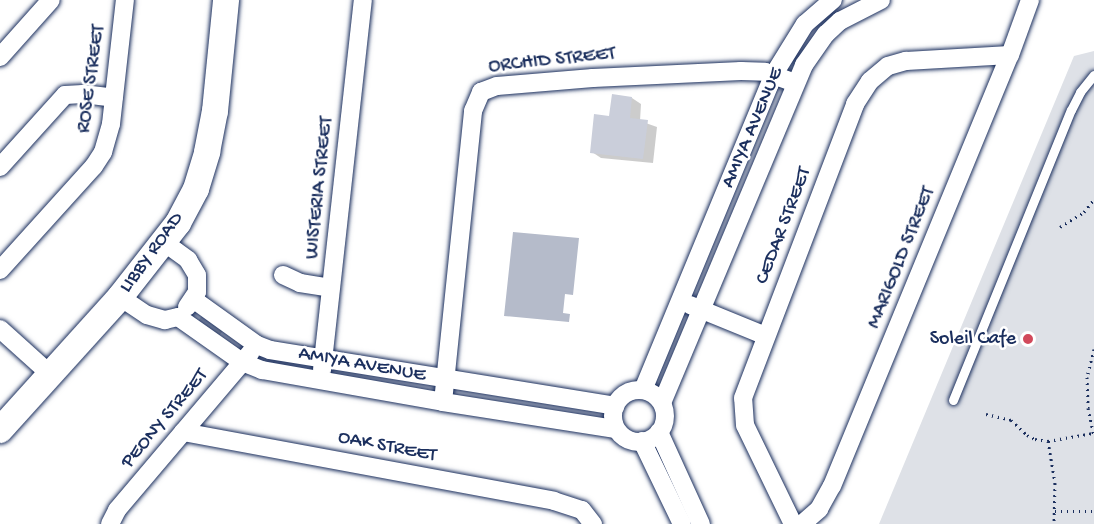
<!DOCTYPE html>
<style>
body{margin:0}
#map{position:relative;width:1094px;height:524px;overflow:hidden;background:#fff;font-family:"Gochi Hand",sans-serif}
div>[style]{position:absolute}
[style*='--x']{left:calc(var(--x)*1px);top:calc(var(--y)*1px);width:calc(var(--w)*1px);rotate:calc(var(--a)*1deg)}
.green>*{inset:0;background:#dee1e7}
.water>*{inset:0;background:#b5bbca}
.shadow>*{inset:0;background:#0003}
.building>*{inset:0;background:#caceda}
.path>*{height:3px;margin-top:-1.5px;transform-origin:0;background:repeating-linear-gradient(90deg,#1b2f5e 0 1.5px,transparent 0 6px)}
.roads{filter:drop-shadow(0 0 2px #1b2f5e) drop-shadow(0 0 2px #1b2f5e)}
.service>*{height:9px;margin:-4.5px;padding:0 4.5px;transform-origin:4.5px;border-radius:4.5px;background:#fff}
.minor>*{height:18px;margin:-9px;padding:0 9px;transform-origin:9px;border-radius:9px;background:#fff}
.minor>.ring{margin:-9px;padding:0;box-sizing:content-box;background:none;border:18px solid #fff;border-radius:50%}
.secondary>*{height:26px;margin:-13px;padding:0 13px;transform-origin:13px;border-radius:13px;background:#fff}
.dots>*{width:16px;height:16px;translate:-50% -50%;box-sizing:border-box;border:3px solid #fff;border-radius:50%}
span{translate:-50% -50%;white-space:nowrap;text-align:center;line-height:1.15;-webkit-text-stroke:5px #fff;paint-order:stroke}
.street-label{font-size:20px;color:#1b2f5e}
.poi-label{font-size:20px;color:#1b2f5e}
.right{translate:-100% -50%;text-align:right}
</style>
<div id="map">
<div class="green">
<i style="clip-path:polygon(1094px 51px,1094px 524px,879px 524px,1074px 56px)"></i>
</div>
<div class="water">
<i style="clip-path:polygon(513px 232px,579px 238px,573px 295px,565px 294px,563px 313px,570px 314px,569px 322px,504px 316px)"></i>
</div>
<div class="shadow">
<i style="clip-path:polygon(632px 98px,641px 104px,640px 121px,657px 127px,653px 163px,601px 158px,592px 152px,610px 118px)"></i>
<i style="clip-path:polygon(197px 326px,226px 326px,217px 339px)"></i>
</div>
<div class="building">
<i style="clip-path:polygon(612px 94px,632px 97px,630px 118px,648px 120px,643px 159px,590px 153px,594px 114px,609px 116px)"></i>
<i style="clip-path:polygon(205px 311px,221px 322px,210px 337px,195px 326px)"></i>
</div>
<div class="path">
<i style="--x:1060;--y:227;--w:28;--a:-32"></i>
<i style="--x:1084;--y:212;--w:16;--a:-52"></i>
<i style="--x:1094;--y:349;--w:29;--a:104"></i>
<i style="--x:1087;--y:377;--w:31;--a:88"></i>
<i style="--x:1088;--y:408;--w:29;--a:78"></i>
<i style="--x:986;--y:414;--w:26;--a:13"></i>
<i style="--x:1011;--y:420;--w:22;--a:43"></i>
<i style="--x:1027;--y:435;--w:9;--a:27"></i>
<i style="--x:1035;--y:439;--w:13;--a:9"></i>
<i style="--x:1048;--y:441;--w:46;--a:-10.1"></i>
<i style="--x:1048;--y:441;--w:43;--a:80.5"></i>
<i style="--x:1055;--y:483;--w:41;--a:91.4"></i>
<i style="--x:1055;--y:511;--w:39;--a:0"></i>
</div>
<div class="roads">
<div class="service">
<i style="--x:953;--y:400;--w:313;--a:-67.9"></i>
<i style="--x:1071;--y:110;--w:20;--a:-63"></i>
<i style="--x:1080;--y:92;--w:22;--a:-51"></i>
</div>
<div class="minor">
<i style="--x:0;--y:57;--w:76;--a:-48.2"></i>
<i style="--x:0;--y:167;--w:97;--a:-47.9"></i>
<i style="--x:65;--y:95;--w:18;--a:-3"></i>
<i style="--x:83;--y:94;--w:31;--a:7"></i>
<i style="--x:165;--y:243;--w:29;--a:36"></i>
<i style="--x:188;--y:260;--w:17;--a:59"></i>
<i style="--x:197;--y:275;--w:17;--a:90"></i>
<i style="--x:197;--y:292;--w:18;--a:124"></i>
<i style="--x:0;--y:270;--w:140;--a:-47.9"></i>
<i style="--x:94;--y:166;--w:17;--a:-57"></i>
<i style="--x:103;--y:152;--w:29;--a:-74"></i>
<i style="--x:111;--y:124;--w:125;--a:-83.6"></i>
<i style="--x:283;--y:275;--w:19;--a:25"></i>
<i style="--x:300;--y:283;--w:31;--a:9"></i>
<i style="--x:120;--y:297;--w:32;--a:34"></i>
<i style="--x:147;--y:315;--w:19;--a:16"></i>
<i style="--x:165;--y:320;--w:13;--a:-13"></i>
<i style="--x:193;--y:299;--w:79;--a:35.7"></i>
<i style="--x:257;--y:345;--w:14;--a:21"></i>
<i style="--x:270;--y:350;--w:350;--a:9.2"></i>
<i style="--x:690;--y:305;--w:82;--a:22.2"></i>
<i style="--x:178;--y:317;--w:78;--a:35.1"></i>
<i style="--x:242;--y:362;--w:22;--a:22"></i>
<i style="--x:262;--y:370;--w:184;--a:10"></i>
<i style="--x:443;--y:402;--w:175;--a:8.9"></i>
<i style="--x:0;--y:329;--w:67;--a:42"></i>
<i style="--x:322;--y:370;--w:372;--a:-83.7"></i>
<i style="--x:643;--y:390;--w:342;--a:-67.5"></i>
<i style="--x:774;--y:74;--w:59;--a:-58.2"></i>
<i style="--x:805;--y:24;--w:37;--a:-41"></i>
<i class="ring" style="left:613px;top:390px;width:34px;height:34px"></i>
<i style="--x:443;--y:402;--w:293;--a:-84.1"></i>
<i style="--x:473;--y:111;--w:21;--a:-67"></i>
<i style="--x:481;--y:92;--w:17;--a:-21"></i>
<i style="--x:497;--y:86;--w:96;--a:-4.8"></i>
<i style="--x:593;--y:78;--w:148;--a:-2.7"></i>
<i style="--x:741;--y:71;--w:24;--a:2"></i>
<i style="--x:765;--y:72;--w:32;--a:20"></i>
<i style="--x:662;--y:403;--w:367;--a:-67.2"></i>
<i style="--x:804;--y:65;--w:38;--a:-55"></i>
<i style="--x:826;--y:34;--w:19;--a:-43"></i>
<i style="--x:840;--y:21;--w:46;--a:-27.1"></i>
<i style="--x:183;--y:432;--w:377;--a:10.5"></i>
<i style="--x:554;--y:501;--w:29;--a:18"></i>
<i style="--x:582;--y:510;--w:18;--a:52"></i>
<i style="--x:659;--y:432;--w:101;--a:65.5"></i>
<i style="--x:642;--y:441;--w:92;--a:64.3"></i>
<i style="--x:110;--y:524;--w:16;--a:-63"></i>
<i style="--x:117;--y:510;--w:206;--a:-49.7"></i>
<i style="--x:793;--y:524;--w:110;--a:-115.9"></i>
<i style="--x:745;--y:425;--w:27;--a:-94"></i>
<i style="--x:743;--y:398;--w:315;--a:-69.1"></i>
<i style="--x:855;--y:104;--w:27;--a:-57"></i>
<i style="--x:870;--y:81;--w:23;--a:-40"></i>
<i style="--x:888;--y:66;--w:19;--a:-16"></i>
<i style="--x:906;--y:61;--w:104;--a:-3.3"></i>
<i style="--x:802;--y:524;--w:23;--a:-41"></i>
<i style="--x:819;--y:509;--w:26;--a:-61"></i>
<i style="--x:832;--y:486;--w:466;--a:-67.6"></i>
<i style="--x:1010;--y:55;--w:59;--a:-70"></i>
</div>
<div class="secondary">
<i style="--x:0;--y:430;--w:179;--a:-47.9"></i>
<i style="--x:120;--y:297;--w:94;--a:-51.9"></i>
<i style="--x:178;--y:223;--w:38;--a:-62"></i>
<i style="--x:196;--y:189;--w:39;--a:-73"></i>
<i style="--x:207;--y:152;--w:42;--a:-79"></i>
<i style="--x:215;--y:111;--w:112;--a:-84.3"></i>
</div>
</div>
<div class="dots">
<i style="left:1028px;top:339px;background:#d1495b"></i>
</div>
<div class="street-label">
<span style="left:552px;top:61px;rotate:-6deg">ORCHID STREET</span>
<span style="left:92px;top:79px;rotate:-82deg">ROSE STREET</span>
<span style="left:753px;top:128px;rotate:-67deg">AMIYA AVENUE</span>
<span style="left:320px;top:188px;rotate:-84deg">WISTERIA STREET</span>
<span style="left:784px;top:226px;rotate:-69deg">CEDAR STREET</span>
<span style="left:152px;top:253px;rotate:-54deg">LIBBY ROAD</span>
<span style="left:902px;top:258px;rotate:-68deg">MARIGOLD STREET</span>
<span style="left:362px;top:365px;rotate:10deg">AMIYA AVENUE</span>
<span style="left:165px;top:419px;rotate:-50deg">PEONY STREET</span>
<span style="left:387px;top:447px;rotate:11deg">OAK STREET</span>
</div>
<div class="poi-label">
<span class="right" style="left:1016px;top:339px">Soleil Cafe</span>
</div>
</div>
